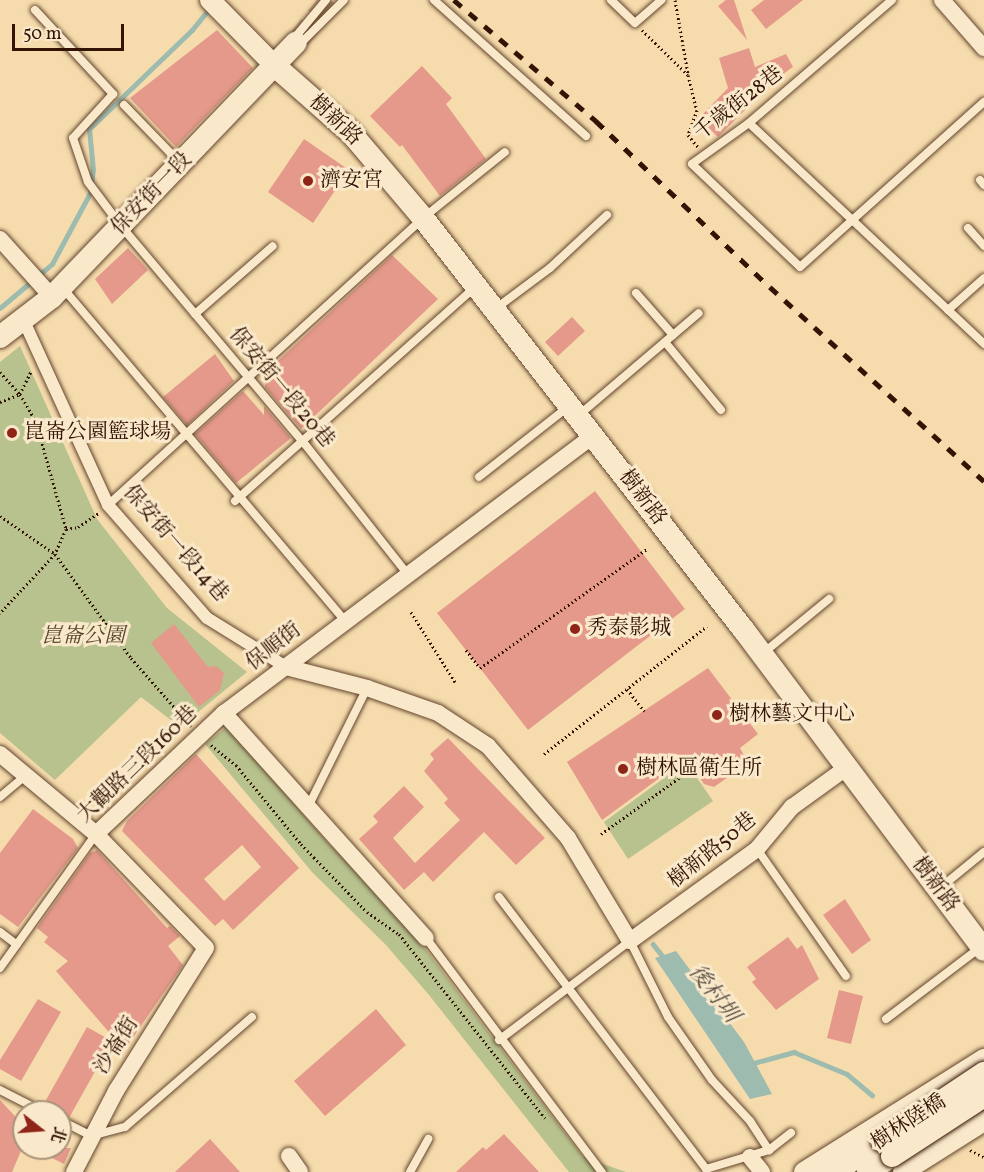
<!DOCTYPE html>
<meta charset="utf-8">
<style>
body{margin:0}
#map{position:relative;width:984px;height:1172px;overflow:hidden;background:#f6dcad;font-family:Vollkorn,"Noto Serif TC",serif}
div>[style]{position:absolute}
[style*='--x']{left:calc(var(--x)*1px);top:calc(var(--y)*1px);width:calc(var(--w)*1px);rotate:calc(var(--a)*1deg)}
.green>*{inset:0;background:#b7c28e}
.water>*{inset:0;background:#9dbbae}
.stream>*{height:4.5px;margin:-2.25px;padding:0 2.25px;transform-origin:2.25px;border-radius:2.25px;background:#9dbbae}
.building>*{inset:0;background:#e4998a}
.secondary-tunnel>*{height:22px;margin-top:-11px;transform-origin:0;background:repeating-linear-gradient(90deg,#cfb48b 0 22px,transparent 0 33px)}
.path>*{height:3px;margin-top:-1.5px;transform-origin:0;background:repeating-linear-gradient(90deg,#321304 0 1.5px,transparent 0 4.5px)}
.roads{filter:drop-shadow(0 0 2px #63452e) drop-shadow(0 0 2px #63452e)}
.service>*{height:8px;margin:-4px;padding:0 4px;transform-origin:4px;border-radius:4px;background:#f9e8ca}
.pedestrian>*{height:12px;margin:-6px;padding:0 6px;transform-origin:6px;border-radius:6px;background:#f9e8ca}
.minor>*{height:16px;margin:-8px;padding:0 8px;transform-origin:8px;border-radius:8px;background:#f9e8ca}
.tertiary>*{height:20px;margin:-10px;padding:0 10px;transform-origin:10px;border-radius:10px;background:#f9e8ca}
.secondary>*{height:22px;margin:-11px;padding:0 11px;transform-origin:11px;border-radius:11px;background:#f9e8ca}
.rail>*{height:4.5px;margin-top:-2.25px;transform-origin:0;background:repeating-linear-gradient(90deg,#321304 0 10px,transparent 0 20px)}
.bridges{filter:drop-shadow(0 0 2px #321304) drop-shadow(0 0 2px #321304)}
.secondary-bridge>*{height:22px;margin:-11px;padding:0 11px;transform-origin:11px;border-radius:11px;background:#f9e8ca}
.dots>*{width:16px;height:16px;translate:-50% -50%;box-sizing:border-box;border:3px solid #f9e8ca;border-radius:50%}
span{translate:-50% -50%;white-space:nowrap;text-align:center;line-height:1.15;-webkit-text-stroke:6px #f9e8ca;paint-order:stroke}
.street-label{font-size:21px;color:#321304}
.poi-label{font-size:21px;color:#321304}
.left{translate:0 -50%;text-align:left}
.park-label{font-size:21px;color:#5a482d;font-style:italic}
.water-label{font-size:22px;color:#574e40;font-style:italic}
.north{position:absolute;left:12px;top:1100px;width:60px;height:60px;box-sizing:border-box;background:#f9e8ca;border:2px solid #a9937b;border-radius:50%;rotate:107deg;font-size:16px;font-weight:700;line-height:24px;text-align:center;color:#321304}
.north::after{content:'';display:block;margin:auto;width:21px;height:27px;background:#8f2418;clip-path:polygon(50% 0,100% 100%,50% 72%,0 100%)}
.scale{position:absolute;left:12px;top:24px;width:112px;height:27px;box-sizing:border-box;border:3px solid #321304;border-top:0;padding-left:8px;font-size:18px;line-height:21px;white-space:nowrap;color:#321304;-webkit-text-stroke:4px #f9e8ca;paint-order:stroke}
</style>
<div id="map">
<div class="green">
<i style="clip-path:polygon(20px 346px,97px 519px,167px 608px,247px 672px,180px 727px,141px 697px,55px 780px,0 733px,0 362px)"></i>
<i style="clip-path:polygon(228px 726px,327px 842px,392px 905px,583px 1157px,626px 1172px,569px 1172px,429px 995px,386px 945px,312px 872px,205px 744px)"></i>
<i style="clip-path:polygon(686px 762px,713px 801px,628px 859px,604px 822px)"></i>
</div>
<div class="water">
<i style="clip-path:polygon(676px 951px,744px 1042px,772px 1094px,750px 1099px,655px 958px)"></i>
</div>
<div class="stream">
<i style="--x:39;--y:275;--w:17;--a:-40"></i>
<i style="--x:52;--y:264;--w:81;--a:-61.8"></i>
<i style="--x:90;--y:193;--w:23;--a:-83"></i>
<i style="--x:93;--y:170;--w:41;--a:-95.6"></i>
<i style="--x:89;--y:129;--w:143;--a:-43.9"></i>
<i style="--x:192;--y:30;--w:28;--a:-51"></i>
<i style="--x:0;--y:308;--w:42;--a:-40.2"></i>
<i style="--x:653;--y:944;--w:19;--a:51"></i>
<i style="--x:750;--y:1064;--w:46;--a:-15.3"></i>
<i style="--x:794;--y:1052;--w:57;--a:22.5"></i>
<i style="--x:847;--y:1074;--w:33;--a:40"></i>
</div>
<div class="building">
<i style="clip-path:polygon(726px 0,734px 0,747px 40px,718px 6px)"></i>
<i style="clip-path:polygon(764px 0,803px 0,766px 29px,751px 10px)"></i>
<i style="clip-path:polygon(217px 30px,253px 68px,176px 147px,130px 98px)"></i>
<i style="clip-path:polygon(749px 48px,755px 67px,786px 54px,793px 67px,741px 103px,747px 108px,718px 137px,699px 118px,728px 88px,719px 58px)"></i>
<i style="clip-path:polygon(422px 66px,452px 98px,446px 104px,486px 159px,440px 196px,402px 145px,400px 147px,370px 116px)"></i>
<i style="clip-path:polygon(304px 139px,349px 170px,313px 223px,268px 192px)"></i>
<i style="clip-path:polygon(128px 248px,148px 270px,112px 304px,95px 279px)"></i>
<i style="clip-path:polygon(392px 255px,438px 299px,301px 429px,265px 387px,266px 372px)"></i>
<i style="clip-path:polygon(572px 317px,585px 331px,558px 356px,545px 342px)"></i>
<i style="clip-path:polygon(215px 354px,234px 381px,187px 425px,163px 397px)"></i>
<i style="clip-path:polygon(243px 391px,264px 415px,264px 406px,291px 438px,236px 483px,195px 434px)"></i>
<i style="clip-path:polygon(595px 491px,685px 609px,528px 730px,437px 613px)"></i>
<i style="clip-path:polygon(174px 624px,208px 667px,216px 666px,224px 673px,220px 690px,199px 707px,151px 643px)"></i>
<i style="clip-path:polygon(708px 668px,758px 734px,740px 748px,748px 763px,714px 787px,704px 784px,687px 758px,602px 820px,567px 762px)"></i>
<i style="clip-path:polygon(448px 738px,545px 838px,516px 865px,484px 832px,433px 882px,424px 872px,404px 890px,359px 839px,378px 822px,373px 816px,404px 786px,424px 807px,393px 838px,415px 863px,460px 820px,444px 803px,448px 799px,424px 771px,434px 759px,430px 754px)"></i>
<i style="clip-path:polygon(evenodd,196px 754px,299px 868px,233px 930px,223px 919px,215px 926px,122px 831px,127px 821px,196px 754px,242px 845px,261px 867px,224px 901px,204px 879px,242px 845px)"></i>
<i style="clip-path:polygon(33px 809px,73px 839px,78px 848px,18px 927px,0 914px,0 853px)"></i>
<i style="clip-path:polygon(97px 850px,167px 928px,170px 926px,180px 936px,168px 946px,183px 965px,127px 1046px,116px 1034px,114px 1038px,56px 971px,68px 961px,44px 942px,48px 937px,37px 928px,90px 853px)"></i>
<i style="clip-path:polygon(845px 899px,871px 940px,852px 954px,823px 915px)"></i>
<i style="clip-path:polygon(788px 937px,797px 949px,802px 945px,819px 979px,776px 1010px,752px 982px,756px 979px,747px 967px)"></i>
<i style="clip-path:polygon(839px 990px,863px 996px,851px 1044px,827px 1038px)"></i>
<i style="clip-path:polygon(38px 999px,61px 1012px,21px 1081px,0 1069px,0 1060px)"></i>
<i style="clip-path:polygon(376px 1009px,406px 1045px,325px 1116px,294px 1081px)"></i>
<i style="clip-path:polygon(87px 1027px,112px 1041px,69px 1118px,46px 1100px)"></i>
<i style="clip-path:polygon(0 1100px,24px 1126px,24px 1144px,12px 1172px,0 1172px)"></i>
<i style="clip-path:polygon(504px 1134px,539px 1172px,456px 1172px,483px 1147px,486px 1150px)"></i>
<i style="clip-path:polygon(210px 1139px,240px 1172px,175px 1172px)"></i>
<i style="clip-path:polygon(32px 1148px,71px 1148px,64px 1164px)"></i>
</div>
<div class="secondary-tunnel">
<i style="--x:296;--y:43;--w:55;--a:-50.9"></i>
</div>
<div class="path">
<i style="--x:675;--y:0;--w:75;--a:80"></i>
<i style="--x:642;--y:30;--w:64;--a:44.4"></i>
<i style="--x:688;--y:75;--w:36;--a:76"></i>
<i style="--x:697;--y:110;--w:27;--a:110"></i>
<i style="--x:688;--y:135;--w:17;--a:50"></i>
<i style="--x:0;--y:372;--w:30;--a:48"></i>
<i style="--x:20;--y:394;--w:32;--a:60"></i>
<i style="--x:36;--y:422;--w:111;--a:74.3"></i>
<i style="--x:66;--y:529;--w:27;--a:114"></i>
<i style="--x:55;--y:554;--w:81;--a:133"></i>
<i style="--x:0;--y:402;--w:22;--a:-22"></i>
<i style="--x:20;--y:394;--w:25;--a:-64"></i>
<i style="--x:0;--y:516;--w:67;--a:34.6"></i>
<i style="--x:55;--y:554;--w:129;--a:53.8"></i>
<i style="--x:131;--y:658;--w:91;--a:48.6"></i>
<i style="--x:66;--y:529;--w:12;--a:-9"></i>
<i style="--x:78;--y:527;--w:25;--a:-34"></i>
<i style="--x:411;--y:612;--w:83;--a:57.8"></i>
<i style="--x:466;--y:650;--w:23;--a:52"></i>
<i style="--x:480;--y:668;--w:205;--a:-35.5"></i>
<i style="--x:627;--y:689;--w:28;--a:52"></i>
<i style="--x:211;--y:745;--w:32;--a:39"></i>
<i style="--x:236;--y:765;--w:102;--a:50.6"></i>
<i style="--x:301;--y:844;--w:95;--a:45.9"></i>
<i style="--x:367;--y:912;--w:39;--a:35"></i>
<i style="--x:399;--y:934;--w:235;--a:51.6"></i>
<i style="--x:544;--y:754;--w:207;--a:-38.1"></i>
<i style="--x:601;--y:834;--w:105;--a:-35.7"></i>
<i style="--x:686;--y:773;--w:11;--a:-117"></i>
<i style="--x:970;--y:1150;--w:16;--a:27"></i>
</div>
<div class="roads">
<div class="service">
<i style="--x:326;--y:0;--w:45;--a:129.6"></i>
<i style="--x:297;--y:35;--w:8;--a:97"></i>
<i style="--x:296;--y:43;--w:6;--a:-9"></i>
<i style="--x:302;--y:42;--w:59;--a:-45"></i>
<i style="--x:434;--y:0;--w:204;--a:41.8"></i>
<i style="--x:611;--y:0;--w:33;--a:44"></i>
<i style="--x:635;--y:23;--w:35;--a:-41"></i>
<i style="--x:892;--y:0;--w:189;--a:139.3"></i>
<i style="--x:749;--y:123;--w:70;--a:144.3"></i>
<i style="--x:692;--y:164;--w:149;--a:43.6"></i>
<i style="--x:800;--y:267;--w:247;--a:-41.9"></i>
<i style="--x:35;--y:10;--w:115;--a:47.1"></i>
<i style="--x:113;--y:94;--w:59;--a:132.3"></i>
<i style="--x:73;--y:138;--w:46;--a:71.2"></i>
<i style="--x:88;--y:182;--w:55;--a:53.1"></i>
<i style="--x:121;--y:226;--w:284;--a:49.9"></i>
<i style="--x:304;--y:443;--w:169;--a:51.7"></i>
<i style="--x:124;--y:105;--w:79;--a:46"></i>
<i style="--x:749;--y:123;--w:323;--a:43.2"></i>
<i style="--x:980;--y:180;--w:6;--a:51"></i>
<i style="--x:968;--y:228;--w:24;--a:48"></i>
<i style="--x:62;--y:287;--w:438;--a:49.7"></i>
<i style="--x:636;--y:293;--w:56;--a:48.6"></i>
<i style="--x:495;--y:309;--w:69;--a:-36.7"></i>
<i style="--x:550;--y:268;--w:78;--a:-42.9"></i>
<i style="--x:948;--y:310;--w:48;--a:-41.6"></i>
<i style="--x:195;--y:314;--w:103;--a:-41.1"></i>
<i style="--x:665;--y:342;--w:88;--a:50.5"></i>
<i style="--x:579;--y:415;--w:157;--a:-40.4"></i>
<i style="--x:479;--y:477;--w:113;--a:-38.2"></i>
<i style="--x:235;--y:501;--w:320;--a:-41.7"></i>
<i style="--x:108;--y:505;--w:426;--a:-42.3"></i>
<i style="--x:423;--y:218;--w:105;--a:-38.8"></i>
<i style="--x:762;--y:654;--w:87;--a:-39.4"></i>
<i style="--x:0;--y:797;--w:33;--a:-40"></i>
<i style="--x:308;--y:807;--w:133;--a:-63.6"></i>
<i style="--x:757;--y:849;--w:155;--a:55"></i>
<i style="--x:940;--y:888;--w:57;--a:-39.3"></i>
<i style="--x:499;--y:897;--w:342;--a:52.7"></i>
<i style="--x:706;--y:1169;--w:66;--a:-16.8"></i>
<i style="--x:769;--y:1150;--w:28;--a:-38"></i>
<i style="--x:0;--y:932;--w:21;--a:37"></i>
<i style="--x:426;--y:938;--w:293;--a:53.1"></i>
<i style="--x:0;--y:968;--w:165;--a:-54.4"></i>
<i style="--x:886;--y:1019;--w:119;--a:-37.2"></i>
<i style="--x:499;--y:1040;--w:164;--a:-37.1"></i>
<i style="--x:630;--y:941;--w:85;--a:63.4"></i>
<i style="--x:668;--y:1017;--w:77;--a:55.1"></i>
<i style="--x:712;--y:1080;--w:56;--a:47.2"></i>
<i style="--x:750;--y:1121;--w:35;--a:57"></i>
<i style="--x:0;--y:1090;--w:48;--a:27.1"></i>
<i style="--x:60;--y:1120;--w:35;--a:27"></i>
<i style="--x:91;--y:1136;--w:35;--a:-15"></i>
<i style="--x:125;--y:1127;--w:168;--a:-40.9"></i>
<i style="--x:410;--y:1172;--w:38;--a:-61"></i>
</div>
<div class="pedestrian">
<i style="--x:23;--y:319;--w:205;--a:65.4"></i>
<i style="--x:108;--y:505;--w:150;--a:48.8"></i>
<i style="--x:207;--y:618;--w:93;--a:31.8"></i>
</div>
<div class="minor">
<i style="--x:942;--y:0;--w:64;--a:48.8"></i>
<i style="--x:0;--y:239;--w:78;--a:48.1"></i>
<i style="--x:286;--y:667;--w:84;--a:14.5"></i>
<i style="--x:367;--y:688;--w:75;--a:19.4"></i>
<i style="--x:438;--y:713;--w:60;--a:33.4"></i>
<i style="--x:488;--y:746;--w:122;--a:49"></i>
<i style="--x:568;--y:838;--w:120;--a:59"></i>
<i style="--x:630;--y:941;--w:157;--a:-35.9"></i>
<i style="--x:757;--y:849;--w:55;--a:-50.2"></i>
<i style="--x:792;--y:807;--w:67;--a:-35.8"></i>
<i style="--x:224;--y:713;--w:302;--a:48.1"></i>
<i style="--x:0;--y:754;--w:125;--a:39.8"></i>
<i style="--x:96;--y:834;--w:158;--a:46"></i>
<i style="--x:206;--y:948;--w:169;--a:122.2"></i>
<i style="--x:116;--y:1091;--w:91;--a:117.4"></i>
<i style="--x:96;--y:834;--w:176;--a:-43.4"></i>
<i style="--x:224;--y:713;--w:463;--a:-36.9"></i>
<i style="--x:289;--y:1156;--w:19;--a:55"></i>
<i style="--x:750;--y:1157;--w:19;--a:51"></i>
</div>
<div class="tertiary">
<i style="--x:210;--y:0;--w:93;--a:45.4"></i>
<i style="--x:804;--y:1172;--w:213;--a:-32.1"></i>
<i style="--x:903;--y:1172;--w:96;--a:-32.2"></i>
</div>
<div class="secondary">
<i style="--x:275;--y:66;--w:101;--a:41.4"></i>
<i style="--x:351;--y:133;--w:111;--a:49.7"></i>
<i style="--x:423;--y:218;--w:521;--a:52.1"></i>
<i style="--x:743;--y:629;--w:401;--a:53.1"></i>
<i style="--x:0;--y:337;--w:66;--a:-37.6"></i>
<i style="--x:52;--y:297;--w:352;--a:-46.2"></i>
<i style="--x:834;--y:1172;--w:57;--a:-32.9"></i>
<i style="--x:868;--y:1172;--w:29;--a:-34"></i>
</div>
</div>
<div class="rail">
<i style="--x:454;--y:0;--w:187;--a:40.4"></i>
<i style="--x:596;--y:121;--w:240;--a:43.7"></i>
<i style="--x:770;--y:287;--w:289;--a:42.2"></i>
</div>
<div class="bridges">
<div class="secondary-bridge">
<i style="--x:882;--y:1141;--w:123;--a:-33.7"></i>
<i style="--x:892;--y:1156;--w:110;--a:-33.1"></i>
</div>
</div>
<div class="dots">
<i style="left:308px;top:181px;background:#8f2418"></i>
<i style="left:12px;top:433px;background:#8f2418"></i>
<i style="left:575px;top:629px;background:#8f2418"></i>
<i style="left:717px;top:715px;background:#8f2418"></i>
<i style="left:623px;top:769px;background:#8f2418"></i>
</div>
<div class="street-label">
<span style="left:739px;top:104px;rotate:-38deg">千歲街28巷</span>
<span style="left:335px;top:121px;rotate:43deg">樹新路</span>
<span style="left:152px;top:194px;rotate:-46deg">保安街一段</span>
<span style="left:281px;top:388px;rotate:50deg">保安街一段20巷</span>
<span style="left:642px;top:498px;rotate:53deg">樹新路</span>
<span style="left:175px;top:544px;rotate:49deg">保安街一段14巷</span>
<span style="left:274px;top:647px;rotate:-38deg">保順街</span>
<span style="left:138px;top:765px;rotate:-44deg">大觀路三段160巷</span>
<span style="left:713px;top:851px;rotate:-39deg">樹新路50巷</span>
<span style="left:935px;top:885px;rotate:53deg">樹新路</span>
<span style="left:117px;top:1046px;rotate:-58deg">沙崙街</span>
<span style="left:909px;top:1123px;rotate:-33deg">樹林陸橋</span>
</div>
<div class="poi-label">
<span class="left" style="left:320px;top:181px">濟安宮</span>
<span class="left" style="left:24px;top:433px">崑崙公園籃球場</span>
<span class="left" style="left:587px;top:629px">秀泰影城</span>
<span class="left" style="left:729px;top:715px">樹林藝文中心</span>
<span class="left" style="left:636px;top:769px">樹林區衛生所</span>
</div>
<div class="park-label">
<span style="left:83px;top:637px">崑崙公園</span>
</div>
<div class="water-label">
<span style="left:713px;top:994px;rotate:52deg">後村圳</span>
</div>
<div class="north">北</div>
<div class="scale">50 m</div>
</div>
